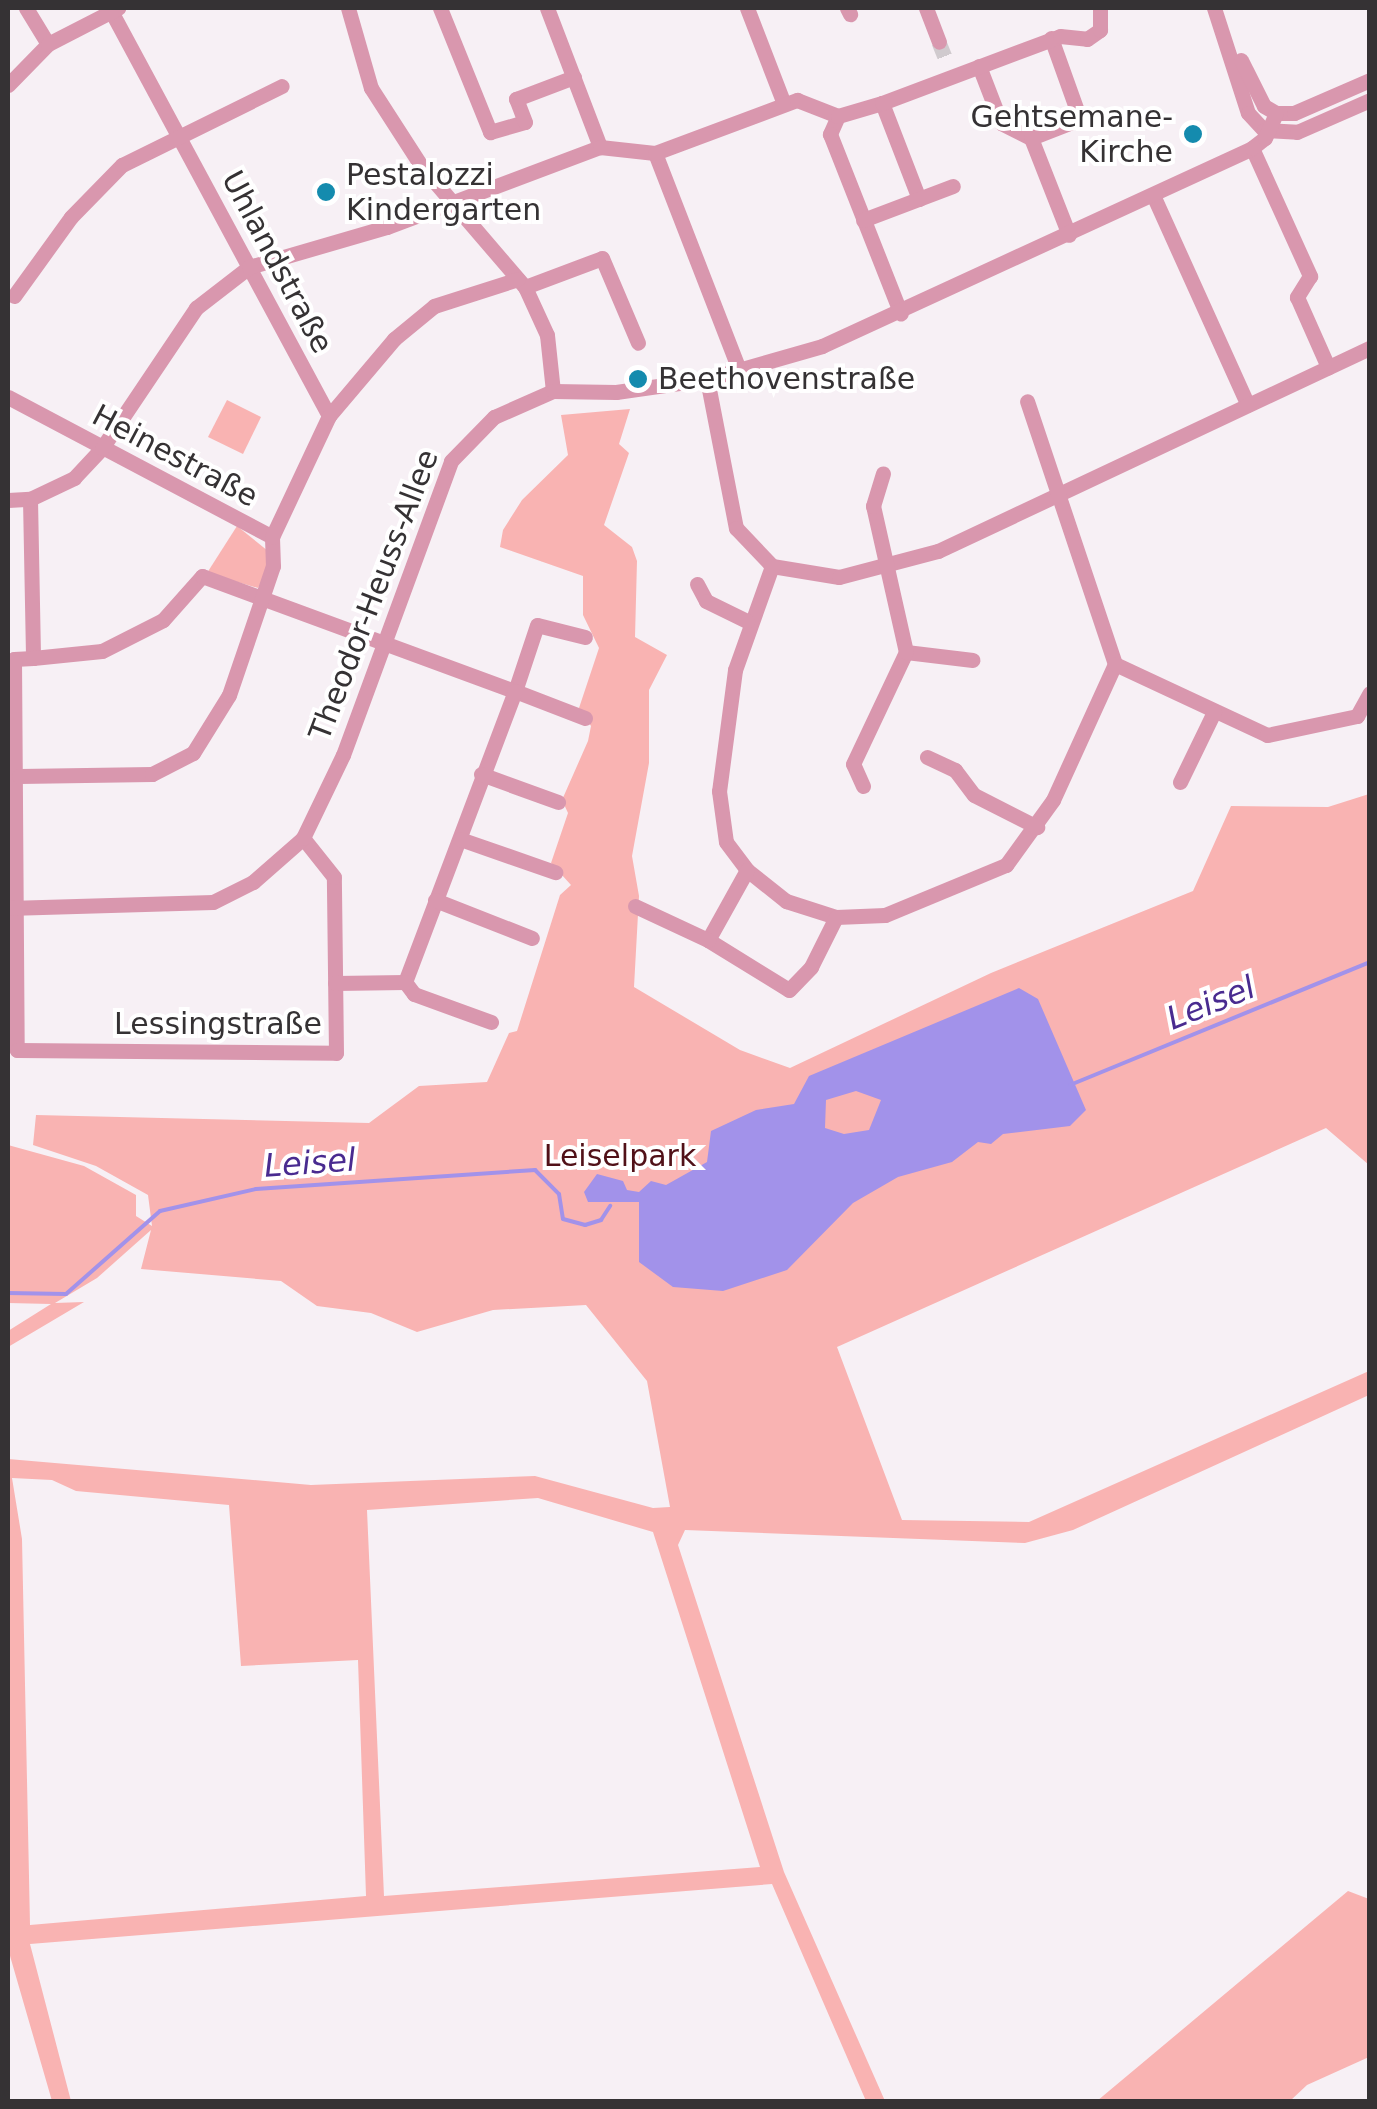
<!DOCTYPE html>
<meta charset="utf-8">
<style>
body{margin:0}
#map{position:relative;width:1377px;height:2109px;overflow:hidden;background:#f7f0f5;font-family:"DejaVu Sans",sans-serif}
div>[style]{position:absolute}
[style*='--x']{left:calc(var(--x)*1px);top:calc(var(--y)*1px);width:calc(var(--w)*1px);rotate:calc(var(--a)*1deg)}
.green>*{inset:0;background:#f9b3b2}
.water>*{inset:0;background:#a292ea}
.stream>*{height:4px;margin:-2px;padding:0 2px;transform-origin:2px;border-radius:2px;background:#a292ea}
.street-tunnel>*{height:15px;margin-top:-7.5px;transform-origin:0;background:repeating-linear-gradient(90deg,#d0cace 0 15px,transparent 0 23px)}
.street>*{height:15px;margin:-7.5px;padding:0 7.5px;transform-origin:7.5px;border-radius:7.5px;background:#d997ae}
.dots>*{width:28px;height:28px;translate:-50% -50%;box-sizing:border-box;border:5px solid #fff;border-radius:50%}
span{translate:-50% -50%;white-space:nowrap;text-align:center;line-height:1.15;-webkit-text-stroke:8px #fff;paint-order:stroke}
.poi-label{font-size:30px;color:#353234}
.right{translate:-100% -50%;text-align:right}
.left{translate:0 -50%;text-align:left}
.street-label{font-size:30px;color:#353234}
.park-label{font-size:30px;color:#511118}
.water-label{font-size:32px;color:#492b90;font-style:italic}
.frame{position:absolute;inset:0;border:10px solid #353234;pointer-events:none}
</style>
<div id="map">
<div class="green">
<i style="clip-path:polygon(227px 400px,261px 417px,243px 454px,208px 437px)"></i>
<i style="clip-path:polygon(evenodd,630px 409px,619px 444px,629px 453px,604px 525px,632px 547px,637px 561px,635px 637px,667px 655px,649px 690px,649px 763px,632px 856px,639px 896px,634px 987px,740px 1050px,790px 1068px,991px 973px,1193px 891px,1231px 806px,1328px 807px,1369px 794px,1369px 1165px,1326px 1128px,837px 1347px,902px 1520px,1029px 1522px,1369px 1371px,1369px 1395px,1073px 1530px,1025px 1543px,685px 1530px,678px 1545px,784px 1872px,885px 2101px,866px 2101px,772px 1884px,30px 1944px,71px 2101px,52px 2101px,8px 1949px,8px 1459px,311px 1485px,535px 1476px,653px 1508px,670px 1507px,647px 1381px,586px 1305px,493px 1310px,417px 1332px,371px 1313px,317px 1306px,281px 1281px,141px 1269px,151px 1230px,97px 1278px,55px 1303px,84px 1302px,8px 1347px,8px 1331px,51px 1304px,8px 1303px,8px 1145px,84px 1166px,136px 1195px,136px 1216px,152px 1226px,148px 1195px,96px 1166px,33px 1145px,36px 1115px,369px 1123px,419px 1086px,487px 1082px,509px 1033px,517px 1031px,560px 895px,571px 885px,551px 863px,568px 813px,562px 800px,588px 741px,591px 726px,579px 708px,599px 648px,583px 615px,583px 576px,500px 547px,503px 530px,522px 500px,568px 455px,561px 415px,630px 409px,12px 1478px,52px 1480px,76px 1491px,229px 1505px,241px 1666px,358px 1660px,366px 1896px,30px 1925px,22px 1539px,12px 1478px,630px 409px,538px 1498px,653px 1532px,760px 1867px,384px 1896px,367px 1510px,538px 1498px)"></i>
<i style="clip-path:polygon(237px 526px,268px 551px,268px 570px,258px 588px,207px 573px)"></i>
<i style="clip-path:polygon(1348px 1891px,1369px 1899px,1369px 2057px,1307px 2085px,1290px 2101px,1097px 2101px)"></i>
</div>
<div class="water">
<i style="clip-path:polygon(evenodd,1019px 988px,1038px 999px,1086px 1110px,1070px 1126px,1003px 1134px,991px 1144px,978px 1142px,952px 1162px,898px 1177px,853px 1203px,787px 1270px,723px 1291px,673px 1287px,639px 1262px,639px 1202px,588px 1202px,584px 1192px,597px 1174px,623px 1181px,627px 1190px,639px 1192px,651px 1181px,666px 1185px,707px 1162px,711px 1131px,756px 1110px,794px 1104px,809px 1076px,1019px 988px,856px 1091px,881px 1100px,869px 1130px,844px 1134px,825px 1128px,826px 1100px,856px 1091px)"></i>
</div>
<div class="stream">
<i style="--x:1070;--y:1085;--w:324;--a:-22.3"></i>
<i style="--x:8;--y:1293;--w:58;--a:1"></i>
<i style="--x:66;--y:1294;--w:125;--a:-41.4"></i>
<i style="--x:160;--y:1211;--w:98;--a:-12.9"></i>
<i style="--x:256;--y:1189;--w:280;--a:-3.9"></i>
<i style="--x:535;--y:1170;--w:34;--a:45"></i>
<i style="--x:559;--y:1194;--w:25;--a:81"></i>
<i style="--x:563;--y:1219;--w:23;--a:15"></i>
<i style="--x:585;--y:1225;--w:17;--a:-17"></i>
<i style="--x:601;--y:1220;--w:17;--a:-57"></i>
</div>
<div class="street-tunnel">
<i style="--x:939;--y:42;--w:22;--a:68"></i>
</div>
<div class="street">
<i style="--x:26;--y:8;--w:42;--a:58.6"></i>
<i style="--x:348;--y:8;--w:83;--a:74"></i>
<i style="--x:371;--y:88;--w:94;--a:57.2"></i>
<i style="--x:422;--y:167;--w:158;--a:49.4"></i>
<i style="--x:525;--y:287;--w:53;--a:65.4"></i>
<i style="--x:547;--y:335;--w:56;--a:83.9"></i>
<i style="--x:440;--y:8;--w:134;--a:68"></i>
<i style="--x:490;--y:132;--w:36;--a:-16"></i>
<i style="--x:525;--y:122;--w:25;--a:-111"></i>
<i style="--x:516;--y:99;--w:62;--a:-20.8"></i>
<i style="--x:547;--y:8;--w:149;--a:69.1"></i>
<i style="--x:747;--y:8;--w:103;--a:68.9"></i>
<i style="--x:847;--y:8;--w:7;--a:63"></i>
<i style="--x:926;--y:8;--w:36;--a:69"></i>
<i style="--x:1214;--y:8;--w:110;--a:72.1"></i>
<i style="--x:1248;--y:113;--w:23;--a:47"></i>
<i style="--x:1264;--y:130;--w:33;--a:3"></i>
<i style="--x:1297;--y:132;--w:80;--a:-23.7"></i>
<i style="--x:111;--y:11;--w:460;--a:61.7"></i>
<i style="--x:1241;--y:60;--w:51;--a:63.4"></i>
<i style="--x:1264;--y:106;--w:14;--a:30"></i>
<i style="--x:979;--y:66;--w:61;--a:68.9"></i>
<i style="--x:1001;--y:123;--w:34;--a:27"></i>
<i style="--x:1031;--y:138;--w:104;--a:68.6"></i>
<i style="--x:8;--y:85;--w:57;--a:-45.7"></i>
<i style="--x:48;--y:44;--w:79;--a:-27.2"></i>
<i style="--x:882;--y:103;--w:103;--a:68.9"></i>
<i style="--x:1276;--y:113;--w:18;--a:0"></i>
<i style="--x:1294;--y:113;--w:83;--a:-23.5"></i>
<i style="--x:838;--y:116;--w:20;--a:114"></i>
<i style="--x:830;--y:134;--w:193;--a:68.5"></i>
<i style="--x:1031;--y:138;--w:53;--a:-21.2"></i>
<i style="--x:1080;--y:119;--w:86;--a:-109.7"></i>
<i style="--x:1252;--y:148;--w:141;--a:65.6"></i>
<i style="--x:1310;--y:276;--w:25;--a:122"></i>
<i style="--x:1297;--y:297;--w:77;--a:66.1"></i>
<i style="--x:655;--y:153;--w:233;--a:68.8"></i>
<i style="--x:1153;--y:195;--w:230;--a:65.7"></i>
<i style="--x:863;--y:220;--w:96;--a:-20.7"></i>
<i style="--x:525;--y:287;--w:82;--a:-20.6"></i>
<i style="--x:602;--y:258;--w:92;--a:67"></i>
<i style="--x:14;--y:296;--w:97;--a:-54.2"></i>
<i style="--x:71;--y:217;--w:73;--a:-45.6"></i>
<i style="--x:122;--y:165;--w:178;--a:-26.3"></i>
<i style="--x:707;--y:379;--w:152;--a:79"></i>
<i style="--x:736;--y:528;--w:52;--a:46.5"></i>
<i style="--x:772;--y:566;--w:68;--a:9.3"></i>
<i style="--x:839;--y:577;--w:102;--a:-14.7"></i>
<i style="--x:938;--y:551;--w:477;--a:-25.2"></i>
<i style="--x:8;--y:397;--w:299;--a:27.9"></i>
<i style="--x:30;--y:499;--w:159;--a:88.9"></i>
<i style="--x:33;--y:658;--w:19;--a:177"></i>
<i style="--x:14;--y:659;--w:391;--a:89.6"></i>
<i style="--x:17;--y:1050;--w:319;--a:0.5"></i>
<i style="--x:336;--y:1053;--w:176;--a:-90.7"></i>
<i style="--x:334;--y:877;--w:50;--a:-128.5"></i>
<i style="--x:8;--y:500;--w:22;--a:-3"></i>
<i style="--x:30;--y:499;--w:49;--a:-25.5"></i>
<i style="--x:74;--y:478;--w:41;--a:-47"></i>
<i style="--x:102;--y:448;--w:169;--a:-56.1"></i>
<i style="--x:196;--y:308;--w:67;--a:-37.7"></i>
<i style="--x:249;--y:267;--w:144;--a:-16.2"></i>
<i style="--x:387;--y:227;--w:228;--a:-20.6"></i>
<i style="--x:600;--y:147;--w:55;--a:6.2"></i>
<i style="--x:655;--y:153;--w:152;--a:-20.5"></i>
<i style="--x:797;--y:100;--w:44;--a:21.3"></i>
<i style="--x:838;--y:116;--w:46;--a:-16.5"></i>
<i style="--x:882;--y:103;--w:190;--a:-20.6"></i>
<i style="--x:1060;--y:36;--w:27;--a:6"></i>
<i style="--x:1087;--y:39;--w:16;--a:-35"></i>
<i style="--x:1100;--y:30;--w:22;--a:-90"></i>
<i style="--x:772;--y:566;--w:110;--a:109.6"></i>
<i style="--x:735;--y:670;--w:122;--a:97.5"></i>
<i style="--x:719;--y:791;--w:51;--a:82.2"></i>
<i style="--x:726;--y:842;--w:35;--a:53"></i>
<i style="--x:747;--y:870;--w:50;--a:38.5"></i>
<i style="--x:786;--y:901;--w:52;--a:17.7"></i>
<i style="--x:836;--y:917;--w:49;--a:-2.3"></i>
<i style="--x:885;--y:915;--w:131;--a:-22.5"></i>
<i style="--x:1006;--y:865;--w:80;--a:-54.1"></i>
<i style="--x:1053;--y:800;--w:149;--a:-65.5"></i>
<i style="--x:1115;--y:664;--w:277;--a:-108.5"></i>
<i style="--x:697;--y:584;--w:19;--a:62"></i>
<i style="--x:706;--y:601;--w:46;--a:26"></i>
<i style="--x:585;--y:637;--w:49;--a:-166"></i>
<i style="--x:537;--y:625;--w:70;--a:108.4"></i>
<i style="--x:515;--y:691;--w:75;--a:21.1"></i>
<i style="--x:906;--y:652;--w:67;--a:6.8"></i>
<i style="--x:33;--y:658;--w:69;--a:-5.8"></i>
<i style="--x:102;--y:651;--w:68;--a:-26.9"></i>
<i style="--x:163;--y:620;--w:59;--a:-48.4"></i>
<i style="--x:202;--y:576;--w:333;--a:20.2"></i>
<i style="--x:515;--y:691;--w:311;--a:110.7"></i>
<i style="--x:405;--y:982;--w:70;--a:179.2"></i>
<i style="--x:1115;--y:664;--w:168;--a:25"></i>
<i style="--x:1267;--y:735;--w:92;--a:-11.9"></i>
<i style="--x:1357;--y:716;--w:26;--a:-61"></i>
<i style="--x:927;--y:757;--w:31;--a:25"></i>
<i style="--x:955;--y:770;--w:31;--a:53"></i>
<i style="--x:974;--y:795;--w:71;--a:26.9"></i>
<i style="--x:481;--y:774;--w:82;--a:20"></i>
<i style="--x:19;--y:776;--w:133;--a:-0.9"></i>
<i style="--x:152;--y:774;--w:46;--a:-27.1"></i>
<i style="--x:193;--y:753;--w:68;--a:-58.2"></i>
<i style="--x:229;--y:695;--w:136;--a:-71.2"></i>
<i style="--x:273;--y:566;--w:29;--a:-92"></i>
<i style="--x:272;--y:537;--w:134;--a:-64.8"></i>
<i style="--x:329;--y:416;--w:101;--a:-49.8"></i>
<i style="--x:394;--y:339;--w:52;--a:-39.5"></i>
<i style="--x:434;--y:306;--w:88;--a:-17.8"></i>
<i style="--x:1180;--y:782;--w:78;--a:-64.1"></i>
<i style="--x:863;--y:786;--w:24;--a:-114"></i>
<i style="--x:853;--y:764;--w:124;--a:-64.7"></i>
<i style="--x:906;--y:652;--w:150;--a:-102.7"></i>
<i style="--x:873;--y:506;--w:34;--a:-73"></i>
<i style="--x:460;--y:839;--w:101;--a:19.2"></i>
<i style="--x:747;--y:870;--w:80;--a:119.1"></i>
<i style="--x:708;--y:940;--w:95;--a:31.7"></i>
<i style="--x:789;--y:990;--w:32;--a:-46"></i>
<i style="--x:811;--y:967;--w:56;--a:-63.4"></i>
<i style="--x:435;--y:900;--w:104;--a:21.4"></i>
<i style="--x:635;--y:906;--w:81;--a:25"></i>
<i style="--x:8;--y:908;--w:205;--a:-1.7"></i>
<i style="--x:213;--y:902;--w:45;--a:-26.6"></i>
<i style="--x:253;--y:882;--w:67;--a:-41.3"></i>
<i style="--x:303;--y:838;--w:92;--a:-64.3"></i>
<i style="--x:343;--y:755;--w:313;--a:-69.8"></i>
<i style="--x:451;--y:461;--w:62;--a:-45.7"></i>
<i style="--x:494;--y:417;--w:64;--a:-23.8"></i>
<i style="--x:553;--y:391;--w:63;--a:0.9"></i>
<i style="--x:616;--y:392;--w:92;--a:-8.1"></i>
<i style="--x:707;--y:379;--w:120;--a:-16"></i>
<i style="--x:822;--y:346;--w:473;--a:-24.7"></i>
<i style="--x:1252;--y:148;--w:16;--a:-38"></i>
<i style="--x:1265;--y:138;--w:27;--a:-66"></i>
<i style="--x:405;--y:982;--w:15;--a:53"></i>
<i style="--x:414;--y:994;--w:82;--a:20"></i>
</div>
<div class="dots">
<i style="left:1193px;top:134px;background:#148bae"></i>
<i style="left:326px;top:192px;background:#148bae"></i>
<i style="left:638px;top:379px;background:#148bae"></i>
</div>
<div class="poi-label">
<span class="right" style="left:1173px;top:134px">Gehtsemane-<br>Kirche</span>
<span class="left" style="left:346px;top:192px">Pestalozzi<br>Kindergarten</span>
<span class="left" style="left:658px;top:379px">Beethovenstraße</span>
</div>
<div class="street-label">
<span style="left:277px;top:262px;rotate:62deg">Uhlandstraße</span>
<span style="left:175px;top:456px;rotate:28deg">Heinestraße</span>
<span style="left:374px;top:595px;rotate:-69deg">Theodor-Heuss-Allee</span>
<span style="left:218px;top:1024px">Lessingstraße</span>
</div>
<div class="park-label">
<span style="left:620px;top:1156px">Leiselpark</span>
</div>
<div class="water-label">
<span style="left:1211px;top:1003px;rotate:-22deg">Leisel</span>
<span style="left:310px;top:1163px;rotate:-4deg">Leisel</span>
</div>
<div class="frame"></div>
</div>
